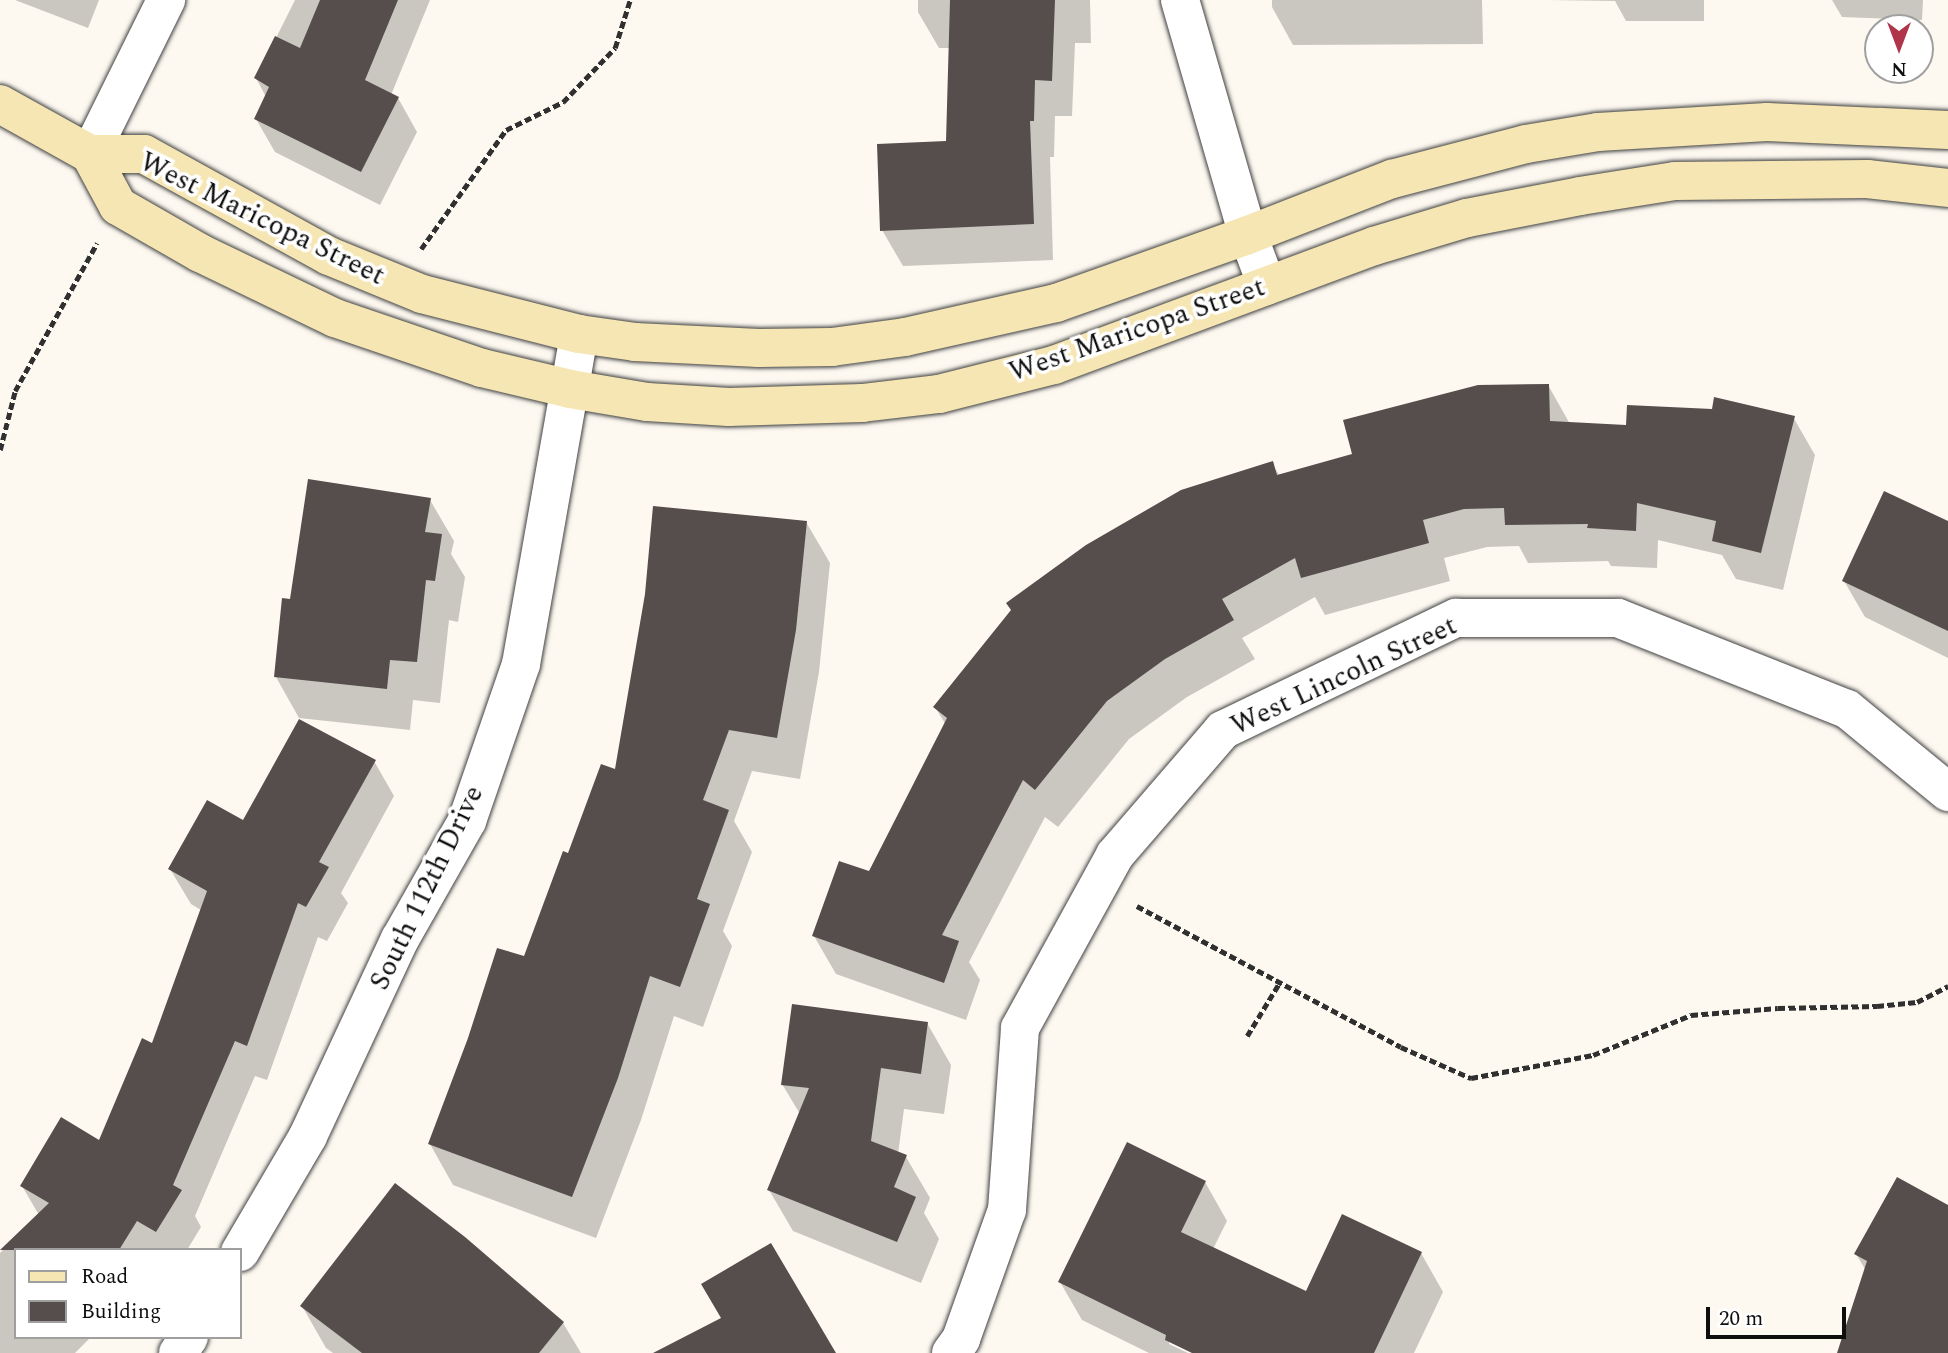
<!DOCTYPE html>
<style>
body{margin:0}
#map{position:relative;width:1948px;height:1353px;overflow:hidden;background:#fdf9f1;font-family:Spectral,serif}
div>[style]{position:absolute}
[style*='--x']{left:calc(var(--x)*1px);top:calc(var(--y)*1px);width:calc(var(--w)*1px);rotate:calc(var(--a)*1deg)}
.shadow>*{inset:0;background:#0003}
.building>*{inset:0;background:#564e4c}
.path>*{height:4.5px;margin-top:-2.25px;transform-origin:0;background:repeating-linear-gradient(90deg,#303030 0 7px,transparent 0 10.5px)}
.roads{filter:drop-shadow(0 0 2px #414141) drop-shadow(0 0 2px #414141)}
.street>*{height:38px;margin:-19px;padding:0 19px;transform-origin:19px;border-radius:19px;background:#fff}
.secondary>*{height:38px;margin:-19px;padding:0 19px;transform-origin:19px;border-radius:19px;background:#f6e6b3}
span{translate:-50% -50%;white-space:nowrap;text-align:center;line-height:1.15;-webkit-text-stroke:7px #fff;paint-order:stroke}
.street-label{font-size:28px;color:#0e0e0e}
.legend{position:absolute;left:14px;top:1248px;width:228px;height:91px;box-sizing:border-box;background:#fff;border:2px solid #9f9f9f;margin:0;padding:9px 12px;list-style:none;font-size:21px;color:#0e0e0e}
.legend li{display:flex;align-items:center;gap:14px;height:35px}
.legend b{width:35px;border:2px solid #9f9f9f}
.north{position:absolute;left:1864px;top:14px;width:70px;height:70px;box-sizing:border-box;background:#fff;border:2px solid #9f9f9f;border-radius:50%;rotate:180deg;font-size:19px;font-weight:700;line-height:28px;text-align:center;color:#0e0e0e}
.north::after{content:'';display:block;margin:auto;width:24px;height:32px;background:#af354b;clip-path:polygon(50% 0,100% 100%,50% 72%,0 100%)}
.scale{position:absolute;left:1706px;top:1307px;width:140px;height:32px;box-sizing:border-box;border:4px solid #0e0e0e;border-top:0;padding-left:9px;font-size:21px;line-height:24px;white-space:nowrap;color:#0e0e0e;-webkit-text-stroke:5px #fff;paint-order:stroke}
</style>
<div id="map">
<div class="shadow">
<i style="clip-path:polygon(15px 0,99px 0,88px 28px)"></i>
<i style="clip-path:polygon(295px 0,430px 0,391px 95px,398px 98px,417px 132px,380px 205px,275px 152px,256px 119px,266px 97px,256px 78px)"></i>
<i style="clip-path:polygon(918px 0,1090px 0,1091px 43px,1075px 43px,1072px 116px,1055px 116px,1054px 157px,1050px 157px,1053px 260px,903px 266px,882px 230px,947px 142px,950px 48px,939px 48px,918px 12px)"></i>
<i style="clip-path:polygon(1272px 0,1482px 0,1483px 44px,1293px 45px,1272px 7px)"></i>
<i style="clip-path:polygon(1547px 0,1704px 0,1704px 21px,1626px 21px,1615px 1px)"></i>
<i style="clip-path:polygon(1832px 0,1923px 0,1922px 20px,1842px 17px)"></i>
<i style="clip-path:polygon(1548px 385px,1570px 424px,1627px 427px,1793px 417px,1815px 455px,1783px 590px,1736px 579px,1722px 555px,1658px 540px,1657px 568px,1611px 566px,1608px 561px,1528px 563px,1519px 546px,1487px 547px,1444px 558px,1450px 581px,1325px 615px,1315px 597px,1242px 638px,1255px 659px,1187px 697px,1129px 739px,1058px 827px,1045px 817px,969px 962px,980px 980px,966px 1020px,836px 974px,814px 936px,870px 873px,946px 725px,935px 707px,1272px 464px,1280px 476px,1354px 455px)"></i>
<i style="clip-path:polygon(430px 500px,454px 541px,451px 554px,465px 577px,458px 622px,449px 620px,440px 703px,413px 700px,410px 730px,299px 718px,276px 677px,291px 601px)"></i>
<i style="clip-path:polygon(806px 522px,830px 563px,819px 672px,800px 779px,752px 771px,734px 821px,752px 852px,723px 931px,732px 946px,703px 1027px,674px 1016px,641px 1120px,596px 1238px,453px 1185px,430px 1144px,525px 959px,569px 855px,616px 771px)"></i>
<i style="clip-path:polygon(1948px 523px,1948px 658px,1865px 617px,1844px 581px)"></i>
<i style="clip-path:polygon(374px 761px,394px 796px,341px 893px,348px 903px,327px 941px,318px 937px,267px 1080px,255px 1076px,195px 1216px,201px 1227px,187px 1250px,16px 1250px,16px 1337px,91px 1337px,75px 1353px,0 1353px,0 1253px,39px 1215px,22px 1186px,99px 1142px,153px 1045px,201px 910px,191px 904px,170px 869px,243px 822px)"></i>
<i style="clip-path:polygon(927px 1023px,951px 1065px,944px 1114px,904px 1109px,898px 1154px,906px 1157px,930px 1198px,924px 1213px,939px 1239px,921px 1283px,793px 1231px,769px 1190px,800px 1114px,782px 1084px)"></i>
<i style="clip-path:polygon(1205px 1182px,1227px 1221px,1213px 1249px,1307px 1293px,1421px 1253px,1443px 1292px,1414px 1353px,1196px 1353px,1169px 1340px,1169px 1344px,1188px 1353px,1149px 1353px,1082px 1320px,1060px 1282px)"></i>
<i style="clip-path:polygon(1948px 1207px,1948px 1353px,1839px 1353px,1865px 1269px,1856px 1254px)"></i>
<i style="clip-path:polygon(302px 1306px,563px 1323px,581px 1353px,333px 1353px,326px 1348px)"></i>
</div>
<div class="building">
<i style="clip-path:polygon(320px 0,398px 0,365px 80px,399px 97px,361px 172px,254px 119px,269px 87px,254px 78px,275px 36px,300px 48px)"></i>
<i style="clip-path:polygon(950px 0,1055px 0,1052px 81px,1035px 80px,1034px 121px,1030px 121px,1034px 224px,880px 231px,877px 144px,946px 141px)"></i>
<i style="clip-path:polygon(1549px 384px,1550px 421px,1626px 425px,1627px 405px,1712px 409px,1714px 397px,1795px 416px,1761px 553px,1712px 541px,1716px 521px,1637px 503px,1636px 531px,1587px 528px,1588px 524px,1505px 525px,1504px 508px,1464px 509px,1423px 520px,1429px 543px,1301px 578px,1295px 558px,1222px 599px,1234px 620px,1165px 659px,1107px 701px,1035px 790px,1023px 780px,942px 935px,959px 941px,944px 983px,812px 936px,839px 861px,869px 871px,947px 718px,933px 707px,1011px 610px,1006px 603px,1086px 545px,1181px 490px,1273px 461px,1277px 475px,1352px 454px,1343px 420px,1478px 385px)"></i>
<i style="clip-path:polygon(308px 479px,431px 498px,425px 532px,442px 534px,435px 581px,426px 580px,417px 662px,390px 660px,387px 689px,274px 677px,282px 598px,290px 599px)"></i>
<i style="clip-path:polygon(1884px 491px,1948px 521px,1948px 631px,1842px 581px)"></i>
<i style="clip-path:polygon(653px 506px,807px 521px,796px 630px,777px 738px,729px 730px,703px 800px,729px 810px,697px 899px,710px 904px,680px 987px,650px 976px,618px 1078px,572px 1197px,428px 1144px,468px 1038px,497px 948px,524px 956px,563px 851px,568px 853px,601px 764px,615px 769px,645px 594px)"></i>
<i style="clip-path:polygon(299px 719px,376px 760px,319px 862px,329px 867px,306px 907px,298px 903px,247px 1046px,235px 1041px,173px 1185px,182px 1190px,156px 1232px,137px 1221px,119px 1250px,0 1250px,49px 1203px,20px 1186px,61px 1117px,99px 1140px,142px 1038px,152px 1043px,207px 891px,168px 869px,207px 800px,243px 820px)"></i>
<i style="clip-path:polygon(792px 1004px,928px 1022px,921px 1074px,881px 1068px,871px 1141px,907px 1155px,894px 1187px,916px 1197px,897px 1242px,767px 1190px,809px 1088px,781px 1085px)"></i>
<i style="clip-path:polygon(1127px 1142px,1206px 1181px,1181px 1232px,1306px 1291px,1342px 1214px,1422px 1252px,1374px 1353px,1192px 1353px,1165px 1340px,1166px 1335px,1058px 1282px)"></i>
<i style="clip-path:polygon(1897px 1177px,1948px 1205px,1948px 1353px,1837px 1353px,1867px 1261px,1854px 1254px)"></i>
<i style="clip-path:polygon(395px 1183px,465px 1237px,564px 1322px,539px 1353px,362px 1353px,300px 1306px)"></i>
<i style="clip-path:polygon(771px 1243px,836px 1353px,653px 1353px,721px 1318px,701px 1284px)"></i>
</div>
<div class="path">
<i style="--x:421;--y:249;--w:146;--a:-54.5"></i>
<i style="--x:506;--y:130;--w:64;--a:-26.2"></i>
<i style="--x:563;--y:102;--w:75;--a:-46.1"></i>
<i style="--x:615;--y:48;--w:50;--a:-72.6"></i>
<i style="--x:0;--y:450;--w:61;--a:-75.7"></i>
<i style="--x:15;--y:391;--w:169;--a:-61"></i>
<i style="--x:1137;--y:906;--w:299;--a:28.1"></i>
<i style="--x:1401;--y:1047;--w:77;--a:23.9"></i>
<i style="--x:1471;--y:1078;--w:124;--a:-10.7"></i>
<i style="--x:1593;--y:1055;--w:106;--a:-22.2"></i>
<i style="--x:1691;--y:1015;--w:87;--a:-4.6"></i>
<i style="--x:1778;--y:1008;--w:99;--a:-1.2"></i>
<i style="--x:1877;--y:1006;--w:40;--a:-5.7"></i>
<i style="--x:1917;--y:1002;--w:35;--a:-27"></i>
<i style="--x:1247;--y:1036;--w:63;--a:-58.6"></i>
</div>
<div class="roads">
<div class="street">
<i style="--x:1180;--y:0;--w:245;--a:73.9"></i>
<i style="--x:1248;--y:235;--w:54;--a:69.6"></i>
<i style="--x:90;--y:154;--w:172;--a:-63.7"></i>
<i style="--x:240;--y:1252;--w:134;--a:-59.6"></i>
<i style="--x:308;--y:1136;--w:217;--a:-65"></i>
<i style="--x:400;--y:939;--w:136;--a:-60.4"></i>
<i style="--x:467;--y:821;--w:166;--a:-71"></i>
<i style="--x:521;--y:664;--w:335;--a:-80"></i>
<i style="--x:178;--y:1353;--w:19;--a:-55"></i>
<i style="--x:951;--y:1353;--w:17;--a:-54"></i>
<i style="--x:961;--y:1339;--w:137;--a:-70.4"></i>
<i style="--x:1007;--y:1210;--w:182;--a:-85.9"></i>
<i style="--x:1020;--y:1028;--w:197;--a:-61.2"></i>
<i style="--x:1115;--y:855;--w:165;--a:-49.2"></i>
<i style="--x:1223;--y:730;--w:259;--a:-25.7"></i>
<i style="--x:1456;--y:618;--w:162;--a:0"></i>
<i style="--x:1618;--y:618;--w:246;--a:21.7"></i>
<i style="--x:1847;--y:709;--w:131;--a:39.4"></i>
</div>
<div class="secondary">
<i style="--x:0;--y:104;--w:103;--a:29.1"></i>
<i style="--x:90;--y:154;--w:54;--a:0"></i>
<i style="--x:144;--y:154;--w:211;--a:28.9"></i>
<i style="--x:329;--y:256;--w:100;--a:22.2"></i>
<i style="--x:422;--y:294;--w:162;--a:14.3"></i>
<i style="--x:579;--y:334;--w:57;--a:8.1"></i>
<i style="--x:635;--y:342;--w:124;--a:2.8"></i>
<i style="--x:759;--y:348;--w:73;--a:-0.8"></i>
<i style="--x:832;--y:347;--w:74;--a:-7.8"></i>
<i style="--x:905;--y:337;--w:155;--a:-12.7"></i>
<i style="--x:1056;--y:303;--w:204;--a:-19.5"></i>
<i style="--x:1248;--y:235;--w:155;--a:-21.3"></i>
<i style="--x:1392;--y:179;--w:138;--a:-14.6"></i>
<i style="--x:1526;--y:144;--w:73;--a:-9.5"></i>
<i style="--x:1598;--y:132;--w:169;--a:-3.4"></i>
<i style="--x:1767;--y:122;--w:181;--a:2.5"></i>
<i style="--x:90;--y:154;--w:59;--a:61.7"></i>
<i style="--x:118;--y:206;--w:95;--a:29.8"></i>
<i style="--x:200;--y:253;--w:150;--a:25.7"></i>
<i style="--x:335;--y:318;--w:155;--a:18.8"></i>
<i style="--x:482;--y:368;--w:90;--a:13.4"></i>
<i style="--x:570;--y:389;--w:78;--a:9.6"></i>
<i style="--x:647;--y:402;--w:82;--a:3.5"></i>
<i style="--x:729;--y:407;--w:133;--a:-1.7"></i>
<i style="--x:862;--y:403;--w:78;--a:-6.7"></i>
<i style="--x:939;--y:394;--w:119;--a:-14.2"></i>
<i style="--x:1054;--y:365;--w:341;--a:-20.4"></i>
<i style="--x:1374;--y:246;--w:97;--a:-16.8"></i>
<i style="--x:1467;--y:218;--w:115;--a:-11"></i>
<i style="--x:1580;--y:196;--w:96;--a:-9"></i>
<i style="--x:1675;--y:181;--w:192;--a:-0.6"></i>
<i style="--x:1867;--y:179;--w:81;--a:6.3"></i>
</div>
</div>
<div class="street-label">
<span style="left:262px;top:219px;rotate:26deg">West Maricopa Street</span>
<span style="left:1137px;top:330px;rotate:-19deg">West Maricopa Street</span>
<span style="left:1344px;top:676px;rotate:-25deg">West Lincoln Street</span>
<span style="left:427px;top:888px;rotate:-64deg">South 112th Drive</span>
</div>
<ul class="legend">
<li><b style="height:9px;background:#f6e6b3"></b>Road</li>
<li><b style="height:19px;background:#564e4c"></b>Building</li>
</ul>
<div class="north">N</div>
<div class="scale">20 m</div>
</div>
